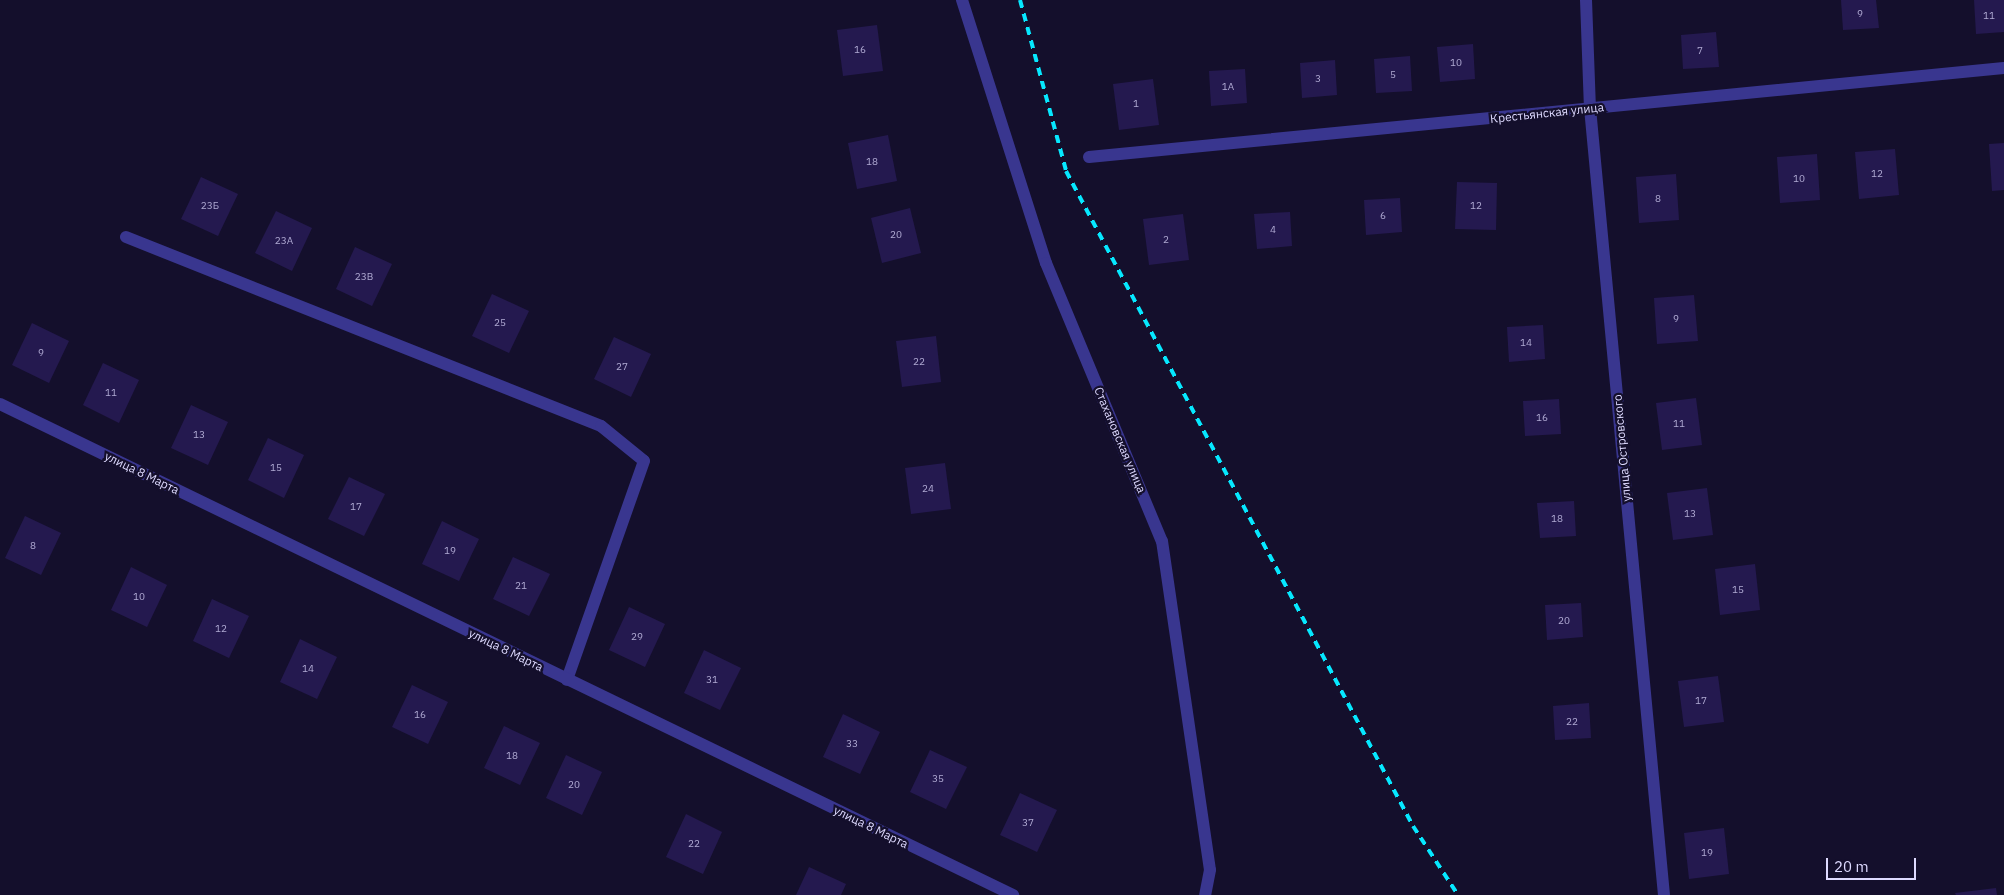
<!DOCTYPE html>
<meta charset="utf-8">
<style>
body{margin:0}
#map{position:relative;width:2004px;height:895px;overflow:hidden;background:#140f2c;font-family:"IBM Plex Sans",sans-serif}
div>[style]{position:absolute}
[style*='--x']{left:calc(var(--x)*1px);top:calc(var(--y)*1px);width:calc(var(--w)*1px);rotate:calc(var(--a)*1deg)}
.building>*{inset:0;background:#24194f}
.minor>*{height:12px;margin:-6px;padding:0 6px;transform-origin:6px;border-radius:6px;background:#39368f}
.rail>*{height:4px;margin-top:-2px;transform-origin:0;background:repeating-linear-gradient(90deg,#06e8ff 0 8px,transparent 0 14px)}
span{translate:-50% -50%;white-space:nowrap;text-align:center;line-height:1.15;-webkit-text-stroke:4.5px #140f2c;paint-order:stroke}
.number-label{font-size:10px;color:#b0aad3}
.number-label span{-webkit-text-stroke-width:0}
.street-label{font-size:12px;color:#dedaff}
.scale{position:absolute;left:1826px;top:858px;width:90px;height:22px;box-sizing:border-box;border:2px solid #dedaff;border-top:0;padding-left:6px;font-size:15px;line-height:18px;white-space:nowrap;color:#dedaff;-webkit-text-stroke:4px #140f2c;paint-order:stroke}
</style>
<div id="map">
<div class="building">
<i style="clip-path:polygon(1841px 0,1876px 0,1879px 28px,1843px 30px)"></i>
<i style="clip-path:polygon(1974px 0,2004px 0,2004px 32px,1976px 34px)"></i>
<i style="clip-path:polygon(877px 25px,883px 71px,843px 76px,837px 30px)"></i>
<i style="clip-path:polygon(1716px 32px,1719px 67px,1683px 69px,1681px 35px)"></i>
<i style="clip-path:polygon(1473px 44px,1475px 79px,1440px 82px,1437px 47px)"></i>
<i style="clip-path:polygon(1410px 56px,1412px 91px,1376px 93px,1374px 59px)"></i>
<i style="clip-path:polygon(1335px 60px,1337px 95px,1302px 98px,1300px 63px)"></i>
<i style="clip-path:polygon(1245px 69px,1247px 103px,1211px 106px,1209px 71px)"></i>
<i style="clip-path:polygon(1153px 79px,1159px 125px,1119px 130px,1113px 84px)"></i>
<i style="clip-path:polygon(888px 135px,897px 181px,857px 189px,848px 143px)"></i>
<i style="clip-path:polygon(2004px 143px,2004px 190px,1992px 191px,1989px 144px)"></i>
<i style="clip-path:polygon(1895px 149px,1899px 195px,1859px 199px,1855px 152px)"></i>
<i style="clip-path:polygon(1817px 154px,1820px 200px,1780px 203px,1777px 157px)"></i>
<i style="clip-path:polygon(1676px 174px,1679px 220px,1639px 223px,1636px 177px)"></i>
<i style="clip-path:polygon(201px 177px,238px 194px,218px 236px,181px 219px)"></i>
<i style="clip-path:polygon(1457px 182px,1497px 183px,1496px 230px,1455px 229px)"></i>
<i style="clip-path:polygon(1400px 198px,1402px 232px,1366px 235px,1364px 200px)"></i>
<i style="clip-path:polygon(910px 208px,921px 253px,882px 263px,871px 218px)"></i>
<i style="clip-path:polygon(276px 211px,312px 228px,292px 271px,255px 253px)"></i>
<i style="clip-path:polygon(1290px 212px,1292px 246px,1257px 249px,1254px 214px)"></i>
<i style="clip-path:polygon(1183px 214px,1189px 260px,1149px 265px,1143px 219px)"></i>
<i style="clip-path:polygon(355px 247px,392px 264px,372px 306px,336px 289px)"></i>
<i style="clip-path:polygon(492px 294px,529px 311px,509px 353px,472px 336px)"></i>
<i style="clip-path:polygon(1694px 295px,1698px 341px,1657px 344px,1654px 298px)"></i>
<i style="clip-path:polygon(32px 323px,69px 341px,49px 383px,12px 365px)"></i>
<i style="clip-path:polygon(1543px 325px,1545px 359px,1509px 362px,1507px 327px)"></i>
<i style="clip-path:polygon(936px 336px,941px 382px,902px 387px,896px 341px)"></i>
<i style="clip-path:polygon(614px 337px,651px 354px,631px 397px,594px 379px)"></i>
<i style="clip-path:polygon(103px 363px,139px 380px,119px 423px,83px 405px)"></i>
<i style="clip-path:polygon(1696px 398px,1702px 445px,1662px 450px,1656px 403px)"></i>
<i style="clip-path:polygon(1559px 399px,1561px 434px,1525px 436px,1523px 401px)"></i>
<i style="clip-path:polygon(191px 405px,228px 422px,208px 465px,171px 448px)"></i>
<i style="clip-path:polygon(268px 438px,304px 455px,284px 498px,248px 480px)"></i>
<i style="clip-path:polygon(945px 463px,951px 509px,911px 514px,905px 468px)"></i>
<i style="clip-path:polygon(349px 477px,385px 494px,364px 536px,328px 519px)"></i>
<i style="clip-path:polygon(1707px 488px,1713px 535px,1673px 540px,1667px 493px)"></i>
<i style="clip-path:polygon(1574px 501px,1576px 536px,1540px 538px,1537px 503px)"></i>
<i style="clip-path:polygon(25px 516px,61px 533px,41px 575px,5px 558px)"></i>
<i style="clip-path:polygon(442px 521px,479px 539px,459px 581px,422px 564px)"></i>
<i style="clip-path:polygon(513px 557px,550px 574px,529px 616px,493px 599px)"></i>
<i style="clip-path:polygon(1755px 564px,1760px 610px,1720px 615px,1715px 569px)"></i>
<i style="clip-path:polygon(131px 567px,167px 585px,147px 627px,111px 610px)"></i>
<i style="clip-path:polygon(212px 599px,249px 616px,229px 658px,193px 641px)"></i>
<i style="clip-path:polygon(1581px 603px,1583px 637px,1547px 640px,1545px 605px)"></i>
<i style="clip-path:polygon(629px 607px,665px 624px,645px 667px,609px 650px)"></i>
<i style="clip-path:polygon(300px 639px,337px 657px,317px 699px,280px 682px)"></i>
<i style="clip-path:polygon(704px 650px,741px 668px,720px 710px,684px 693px)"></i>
<i style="clip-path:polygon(1718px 676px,1724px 722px,1684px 727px,1678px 681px)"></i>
<i style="clip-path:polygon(412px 685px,448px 702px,428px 744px,392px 727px)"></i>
<i style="clip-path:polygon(1589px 703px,1591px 738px,1555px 740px,1553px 706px)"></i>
<i style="clip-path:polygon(843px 714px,880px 732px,860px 774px,823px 757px)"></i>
<i style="clip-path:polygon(504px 726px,540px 743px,520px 785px,484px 768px)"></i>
<i style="clip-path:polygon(930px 750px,967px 767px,946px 809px,910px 792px)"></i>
<i style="clip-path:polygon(566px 755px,602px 772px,582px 815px,546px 798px)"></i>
<i style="clip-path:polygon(1020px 793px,1057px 810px,1037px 852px,1000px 835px)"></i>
<i style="clip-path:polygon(686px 814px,722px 832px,703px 874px,666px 857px)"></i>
<i style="clip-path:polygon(1724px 828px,1729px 874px,1689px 879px,1684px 833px)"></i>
<i style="clip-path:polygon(809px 867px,846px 884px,841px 895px,796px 895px)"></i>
<i style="clip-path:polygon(1996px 888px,1997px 895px,1956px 895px,1955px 893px)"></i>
</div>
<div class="minor">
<i style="--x:962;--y:0;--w:276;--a:72.3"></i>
<i style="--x:1046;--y:263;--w:301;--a:67.4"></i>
<i style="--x:1162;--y:541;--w:332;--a:81.7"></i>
<i style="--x:1210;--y:870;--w:25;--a:101"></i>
<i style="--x:1586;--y:0;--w:108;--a:87.9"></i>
<i style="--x:1590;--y:108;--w:790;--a:84.63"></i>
<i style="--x:1089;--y:157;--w:919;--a:-5.56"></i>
<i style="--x:126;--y:237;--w:511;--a:21.7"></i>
<i style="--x:601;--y:426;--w:55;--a:39.1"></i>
<i style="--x:644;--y:461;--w:232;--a:109.4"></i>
<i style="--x:0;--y:404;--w:1126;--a:25.86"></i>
</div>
<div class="rail">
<i style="--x:1020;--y:0;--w:177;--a:74.9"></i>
<i style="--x:1066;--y:171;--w:741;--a:62.09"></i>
<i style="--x:1413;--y:826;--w:82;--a:56.9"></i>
</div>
<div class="number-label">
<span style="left:1860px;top:14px">9</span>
<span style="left:1989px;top:16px">11</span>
<span style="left:860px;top:50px">16</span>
<span style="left:1700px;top:51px">7</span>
<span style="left:1456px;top:63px">10</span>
<span style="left:1393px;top:75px">5</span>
<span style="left:1318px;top:79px">3</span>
<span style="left:1228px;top:87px">1А</span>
<span style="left:1136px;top:104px">1</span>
<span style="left:872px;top:162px">18</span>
<span style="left:1877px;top:174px">12</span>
<span style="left:1799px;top:179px">10</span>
<span style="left:1658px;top:199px">8</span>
<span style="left:210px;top:206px">23Б</span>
<span style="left:1476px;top:206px">12</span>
<span style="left:1383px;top:216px">6</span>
<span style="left:1273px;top:230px">4</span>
<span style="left:896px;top:235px">20</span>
<span style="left:1166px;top:240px">2</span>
<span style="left:284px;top:241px">23А</span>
<span style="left:364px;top:277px">23В</span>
<span style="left:1676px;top:319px">9</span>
<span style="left:500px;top:323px">25</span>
<span style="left:1526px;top:343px">14</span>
<span style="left:41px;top:353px">9</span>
<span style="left:919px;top:362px">22</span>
<span style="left:622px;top:367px">27</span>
<span style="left:111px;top:393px">11</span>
<span style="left:1542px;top:418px">16</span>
<span style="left:1679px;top:424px">11</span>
<span style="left:199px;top:435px">13</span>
<span style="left:276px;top:468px">15</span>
<span style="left:928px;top:489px">24</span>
<span style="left:356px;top:507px">17</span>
<span style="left:1690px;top:514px">13</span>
<span style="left:1557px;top:519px">18</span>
<span style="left:33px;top:546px">8</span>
<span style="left:450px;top:551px">19</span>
<span style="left:521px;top:586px">21</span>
<span style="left:1738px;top:590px">15</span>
<span style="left:139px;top:597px">10</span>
<span style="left:1564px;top:621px">20</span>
<span style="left:221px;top:629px">12</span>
<span style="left:637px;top:637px">29</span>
<span style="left:308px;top:669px">14</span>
<span style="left:712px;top:680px">31</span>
<span style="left:1701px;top:701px">17</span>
<span style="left:420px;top:715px">16</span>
<span style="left:1572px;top:722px">22</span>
<span style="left:852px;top:744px">33</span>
<span style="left:512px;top:756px">18</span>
<span style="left:938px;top:779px">35</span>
<span style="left:574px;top:785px">20</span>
<span style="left:1028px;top:823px">37</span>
<span style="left:694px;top:844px">22</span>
<span style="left:1707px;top:853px">19</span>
</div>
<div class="street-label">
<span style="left:1547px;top:113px;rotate:-6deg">Крестьянская улица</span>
<span style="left:1120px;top:440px;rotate:67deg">Стахановская улица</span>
<span style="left:1622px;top:448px;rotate:-95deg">улица Островского</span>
<span style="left:142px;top:473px;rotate:26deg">улица 8 Марта</span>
<span style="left:506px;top:650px;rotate:26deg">улица 8 Марта</span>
<span style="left:871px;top:827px;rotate:26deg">улица 8 Марта</span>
</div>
<div class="scale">20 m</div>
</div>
